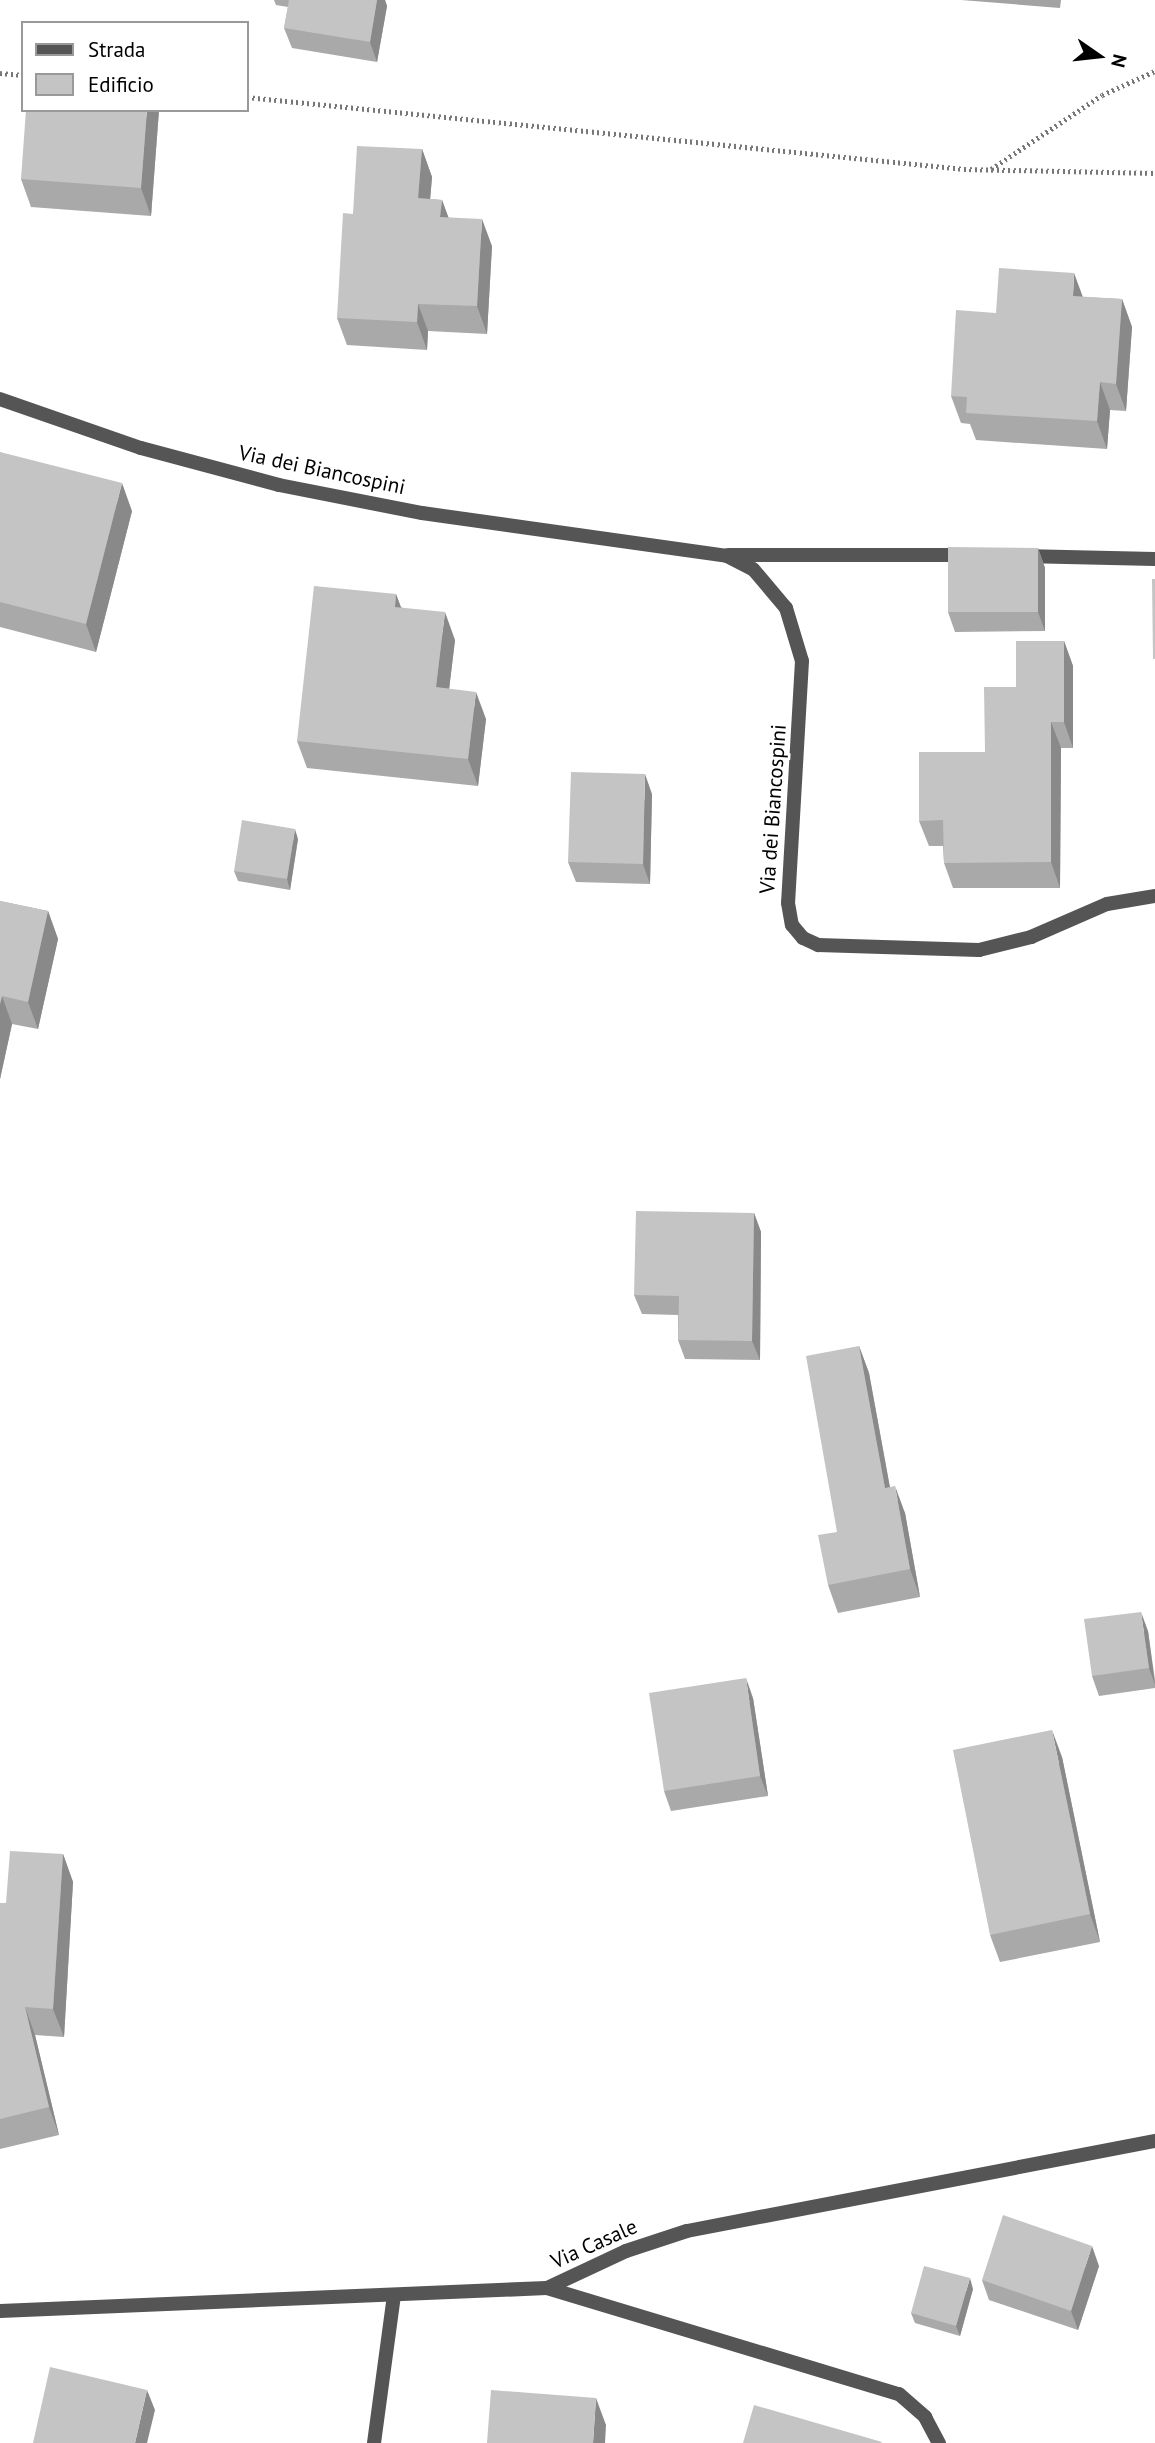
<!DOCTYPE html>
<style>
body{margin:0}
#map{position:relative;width:1155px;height:2443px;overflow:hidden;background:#fff;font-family:"PT Sans",sans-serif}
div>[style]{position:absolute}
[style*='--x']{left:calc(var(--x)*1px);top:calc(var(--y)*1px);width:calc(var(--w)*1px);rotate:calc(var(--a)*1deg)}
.water>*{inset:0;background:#a3a3a3}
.path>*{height:4.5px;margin-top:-2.25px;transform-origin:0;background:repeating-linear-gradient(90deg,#777 0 2px,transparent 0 5.5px)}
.street>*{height:14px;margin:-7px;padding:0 7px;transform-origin:7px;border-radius:7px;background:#555}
.wall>*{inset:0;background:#a9a9a9}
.shaded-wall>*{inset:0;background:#898989}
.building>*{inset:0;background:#c4c4c4}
span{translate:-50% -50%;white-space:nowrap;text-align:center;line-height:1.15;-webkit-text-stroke:5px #fff;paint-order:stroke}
.street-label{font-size:21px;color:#000}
.legend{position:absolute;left:21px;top:21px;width:228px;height:91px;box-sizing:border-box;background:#fff;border:2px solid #999;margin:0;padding:9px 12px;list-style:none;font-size:21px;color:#000}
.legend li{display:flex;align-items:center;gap:14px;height:35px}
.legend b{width:35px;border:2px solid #999}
.north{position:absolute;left:1064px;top:21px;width:70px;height:70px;-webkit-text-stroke:5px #fff;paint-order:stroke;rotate:104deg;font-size:19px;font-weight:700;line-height:28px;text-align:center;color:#000}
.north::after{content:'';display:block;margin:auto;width:24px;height:32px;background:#000;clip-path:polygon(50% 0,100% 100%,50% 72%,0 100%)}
</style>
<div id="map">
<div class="water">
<i style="clip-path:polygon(961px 0,1061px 0,1060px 8px)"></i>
</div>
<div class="path">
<i style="--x:0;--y:73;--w:23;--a:5"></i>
<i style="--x:247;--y:97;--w:721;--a:5.73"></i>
<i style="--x:964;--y:169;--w:191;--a:1.2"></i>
<i style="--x:991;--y:169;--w:133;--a:-33.7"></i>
<i style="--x:1102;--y:95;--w:58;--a:-24.4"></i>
</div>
<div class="street">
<i style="--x:0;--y:399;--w:149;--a:19.2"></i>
<i style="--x:141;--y:448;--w:143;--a:15"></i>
<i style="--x:279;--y:485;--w:146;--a:11.1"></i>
<i style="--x:422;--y:513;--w:308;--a:8"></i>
<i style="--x:727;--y:556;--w:29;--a:27"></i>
<i style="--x:753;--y:569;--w:51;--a:49.8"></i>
<i style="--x:786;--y:608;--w:55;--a:73.2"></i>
<i style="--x:802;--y:661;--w:242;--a:93.3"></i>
<i style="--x:788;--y:903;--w:22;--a:80"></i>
<i style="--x:792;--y:925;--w:17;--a:50"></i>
<i style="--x:803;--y:938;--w:17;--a:25"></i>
<i style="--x:818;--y:945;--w:161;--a:1.8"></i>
<i style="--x:979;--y:950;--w:54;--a:-14"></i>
<i style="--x:1031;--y:937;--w:83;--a:-23.5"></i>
<i style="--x:1107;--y:904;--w:49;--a:-9.5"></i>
<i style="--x:728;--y:555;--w:239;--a:0"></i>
<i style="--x:1022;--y:556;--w:133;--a:1.3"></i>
<i style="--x:547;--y:2288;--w:368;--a:16.8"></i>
<i style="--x:899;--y:2394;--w:35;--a:41"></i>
<i style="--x:925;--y:2417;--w:30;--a:62"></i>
<i style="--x:0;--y:2311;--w:547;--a:-2.41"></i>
<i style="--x:547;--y:2288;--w:87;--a:-25.1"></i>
<i style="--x:626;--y:2251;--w:64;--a:-18.2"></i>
<i style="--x:687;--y:2231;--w:477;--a:-10.9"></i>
<i style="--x:374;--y:2443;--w:148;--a:-82.3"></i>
</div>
<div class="wall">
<i style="clip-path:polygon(274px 0,385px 0,387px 6px,377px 62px,292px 48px,284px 28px,288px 7px,276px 5px)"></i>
<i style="clip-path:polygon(159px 110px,151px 216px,31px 207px,21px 179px)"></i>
<i style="clip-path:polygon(422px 149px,432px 177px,430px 199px,442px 200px,448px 217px,492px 246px,487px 334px,428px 331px,427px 350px,347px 345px,337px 318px,353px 214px)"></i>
<i style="clip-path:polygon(1083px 297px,1122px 299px,1132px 327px,1126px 411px,1110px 410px,1107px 449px,976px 440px,970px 424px,961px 423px,951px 396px,996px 313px)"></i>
<i style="clip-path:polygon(0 452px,132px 511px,96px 652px,0 627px)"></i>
<i style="clip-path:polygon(1038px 548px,1045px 568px,1045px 631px,955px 632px,948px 612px)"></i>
<i style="clip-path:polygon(396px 594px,401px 607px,455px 640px,449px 689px,486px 719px,478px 786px,307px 768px,297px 741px)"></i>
<i style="clip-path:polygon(1064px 641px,1073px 666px,1073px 748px,1061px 748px,1060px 888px,953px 888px,944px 863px,943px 846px,929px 846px,919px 821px,985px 752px,1016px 687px)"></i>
<i style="clip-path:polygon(652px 794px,650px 884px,576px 882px,568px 862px)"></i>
<i style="clip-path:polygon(298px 839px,290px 890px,238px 881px,234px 871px)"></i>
<i style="clip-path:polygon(0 901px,48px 911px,58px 939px,38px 1029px,12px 1024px,0 1079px)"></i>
<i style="clip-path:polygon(754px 1213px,761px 1232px,760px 1360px,685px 1359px,678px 1340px,678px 1315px,642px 1314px,634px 1295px)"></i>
<i style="clip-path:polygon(859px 1346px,869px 1373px,890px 1487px,905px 1513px,920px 1597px,838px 1613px,828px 1585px,837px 1532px)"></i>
<i style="clip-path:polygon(1148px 1631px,1155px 1680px,1155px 1688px,1099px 1696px,1092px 1676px)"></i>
<i style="clip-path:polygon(753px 1698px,768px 1796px,671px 1811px,664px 1791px)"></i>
<i style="clip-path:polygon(1062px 1757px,1100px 1942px,1000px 1962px,990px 1935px)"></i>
<i style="clip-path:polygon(63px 1854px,73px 1882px,64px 2037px,35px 2035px,59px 2135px,0 2149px,0 1903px,6px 1903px)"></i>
<i style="clip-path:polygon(1099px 2266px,1078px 2330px,989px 2300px,982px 2280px)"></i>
<i style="clip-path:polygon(973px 2289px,960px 2336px,915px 2323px,911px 2313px)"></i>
</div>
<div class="shaded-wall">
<i style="clip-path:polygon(377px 0,385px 0,387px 6px,377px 62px,370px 42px)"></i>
<i style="clip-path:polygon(147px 110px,159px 110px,151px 216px,141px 188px)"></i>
<i style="clip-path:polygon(422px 149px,432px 177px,428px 226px,418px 198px)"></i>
<i style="clip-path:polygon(442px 200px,452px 227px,440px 217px)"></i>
<i style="clip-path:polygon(482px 219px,492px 246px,487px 334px,477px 306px)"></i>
<i style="clip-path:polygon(1074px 273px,1084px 300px,1073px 296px)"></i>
<i style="clip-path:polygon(1122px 299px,1132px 327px,1126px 411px,1116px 384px)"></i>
<i style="clip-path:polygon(418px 304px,428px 331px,427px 350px,417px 322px)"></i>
<i style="clip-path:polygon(1100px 382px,1110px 410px,1107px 449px,1097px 421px)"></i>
<i style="clip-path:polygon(122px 483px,132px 511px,96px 652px,86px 624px)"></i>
<i style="clip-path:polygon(1038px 548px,1045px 568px,1045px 631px,1038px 612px)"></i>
<i style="clip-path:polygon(396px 594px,406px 622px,395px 607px)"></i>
<i style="clip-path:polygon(445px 612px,455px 640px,446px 715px,436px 687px)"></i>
<i style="clip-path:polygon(1064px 641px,1073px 666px,1073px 748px,1064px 722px)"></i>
<i style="clip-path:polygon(476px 692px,486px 719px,478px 786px,468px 759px)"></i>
<i style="clip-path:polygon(1051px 722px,1061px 748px,1060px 888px,1051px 862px)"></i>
<i style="clip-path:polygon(645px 774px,652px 794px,650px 884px,643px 864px)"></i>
<i style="clip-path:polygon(295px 829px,298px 839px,290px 890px,287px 879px)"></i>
<i style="clip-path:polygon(48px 911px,58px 939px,38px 1029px,28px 1002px)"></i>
<i style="clip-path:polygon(2px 996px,12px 1024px,0 1079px,0 1004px)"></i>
<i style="clip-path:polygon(754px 1213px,761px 1232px,760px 1360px,752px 1341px)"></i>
<i style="clip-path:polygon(859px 1346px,869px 1373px,895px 1516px,885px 1488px)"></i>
<i style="clip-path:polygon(895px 1486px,905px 1513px,920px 1597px,910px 1569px)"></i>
<i style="clip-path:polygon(1141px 1612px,1148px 1631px,1155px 1685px,1149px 1668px)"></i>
<i style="clip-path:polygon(746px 1678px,753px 1698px,768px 1796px,760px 1776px)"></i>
<i style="clip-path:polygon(1052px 1730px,1062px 1757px,1100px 1942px,1090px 1914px)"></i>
<i style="clip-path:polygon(63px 1854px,73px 1882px,64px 2037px,53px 2009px)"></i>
<i style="clip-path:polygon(25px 2007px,35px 2035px,59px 2135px,49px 2107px)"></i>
<i style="clip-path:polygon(1092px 2246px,1099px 2266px,1078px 2330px,1071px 2311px)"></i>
<i style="clip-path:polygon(970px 2278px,973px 2289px,960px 2336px,956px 2326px)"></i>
<i style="clip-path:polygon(147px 2390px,155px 2410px,147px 2443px,135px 2443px)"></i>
<i style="clip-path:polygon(596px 2398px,606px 2425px,605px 2443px,593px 2443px)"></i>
</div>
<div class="building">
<i style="clip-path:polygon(289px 0,377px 0,370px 42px,284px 28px)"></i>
<i style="clip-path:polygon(26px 110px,147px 110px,141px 188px,21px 179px)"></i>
<i style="clip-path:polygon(357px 146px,422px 149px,418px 198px,442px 200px,440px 217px,482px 219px,477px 306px,418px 304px,417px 322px,337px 318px,343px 213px,353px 214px)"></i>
<i style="clip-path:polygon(999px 268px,1074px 273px,1073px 296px,1122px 299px,1116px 384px,1100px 382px,1097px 421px,966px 413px,967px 397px,951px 396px,956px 310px,996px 313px)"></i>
<i style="clip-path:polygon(0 452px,122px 483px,86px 624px,0 602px)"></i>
<i style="clip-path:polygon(948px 547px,1038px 548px,1038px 612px,948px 612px)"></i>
<i style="clip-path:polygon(1152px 579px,1155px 579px,1155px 659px,1153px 659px)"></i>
<i style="clip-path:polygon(314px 586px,396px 594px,395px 607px,445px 612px,436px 687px,476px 692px,468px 759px,297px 741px)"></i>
<i style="clip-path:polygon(1016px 641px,1064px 641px,1064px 722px,1051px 722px,1051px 862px,944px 863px,943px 820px,919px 821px,919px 752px,985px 752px,984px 687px,1016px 687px)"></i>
<i style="clip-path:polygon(571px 772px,645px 774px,643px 864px,568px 862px)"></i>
<i style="clip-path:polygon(242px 820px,295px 829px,287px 879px,234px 871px)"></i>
<i style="clip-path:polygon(0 901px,48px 911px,28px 1002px,2px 996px,0 1004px)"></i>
<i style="clip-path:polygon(636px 1211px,754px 1213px,752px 1341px,678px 1340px,679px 1296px,634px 1295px)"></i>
<i style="clip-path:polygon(859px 1346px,885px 1488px,895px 1486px,910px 1569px,828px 1585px,818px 1535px,837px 1532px,806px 1356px)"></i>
<i style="clip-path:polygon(1141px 1612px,1149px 1668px,1092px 1676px,1084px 1619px)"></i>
<i style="clip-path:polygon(746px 1678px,760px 1776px,664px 1791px,649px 1693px)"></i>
<i style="clip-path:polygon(1052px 1730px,1090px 1914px,990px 1935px,953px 1750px)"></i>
<i style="clip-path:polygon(10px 1851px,63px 1854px,53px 2009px,25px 2007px,49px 2107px,0 2119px,0 1903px,6px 1903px)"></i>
<i style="clip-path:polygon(1003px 2215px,1092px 2246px,1071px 2311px,982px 2280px)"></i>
<i style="clip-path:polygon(924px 2266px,970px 2278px,956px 2326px,911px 2313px)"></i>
<i style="clip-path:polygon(50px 2367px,147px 2390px,135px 2443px,33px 2443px)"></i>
<i style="clip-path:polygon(491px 2390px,596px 2398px,593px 2443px,487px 2443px)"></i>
<i style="clip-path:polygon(754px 2405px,882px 2442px,881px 2443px,743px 2443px)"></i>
</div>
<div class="street-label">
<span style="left:322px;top:470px;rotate:12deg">Via dei Biancospini</span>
<span style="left:773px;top:809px;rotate:-86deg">Via dei Biancospini</span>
<span style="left:594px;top:2244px;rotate:-24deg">Via Casale</span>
</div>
<ul class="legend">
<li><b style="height:9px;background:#555"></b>Strada</li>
<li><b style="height:19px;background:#c4c4c4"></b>Edificio</li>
</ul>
<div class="north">N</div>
</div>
